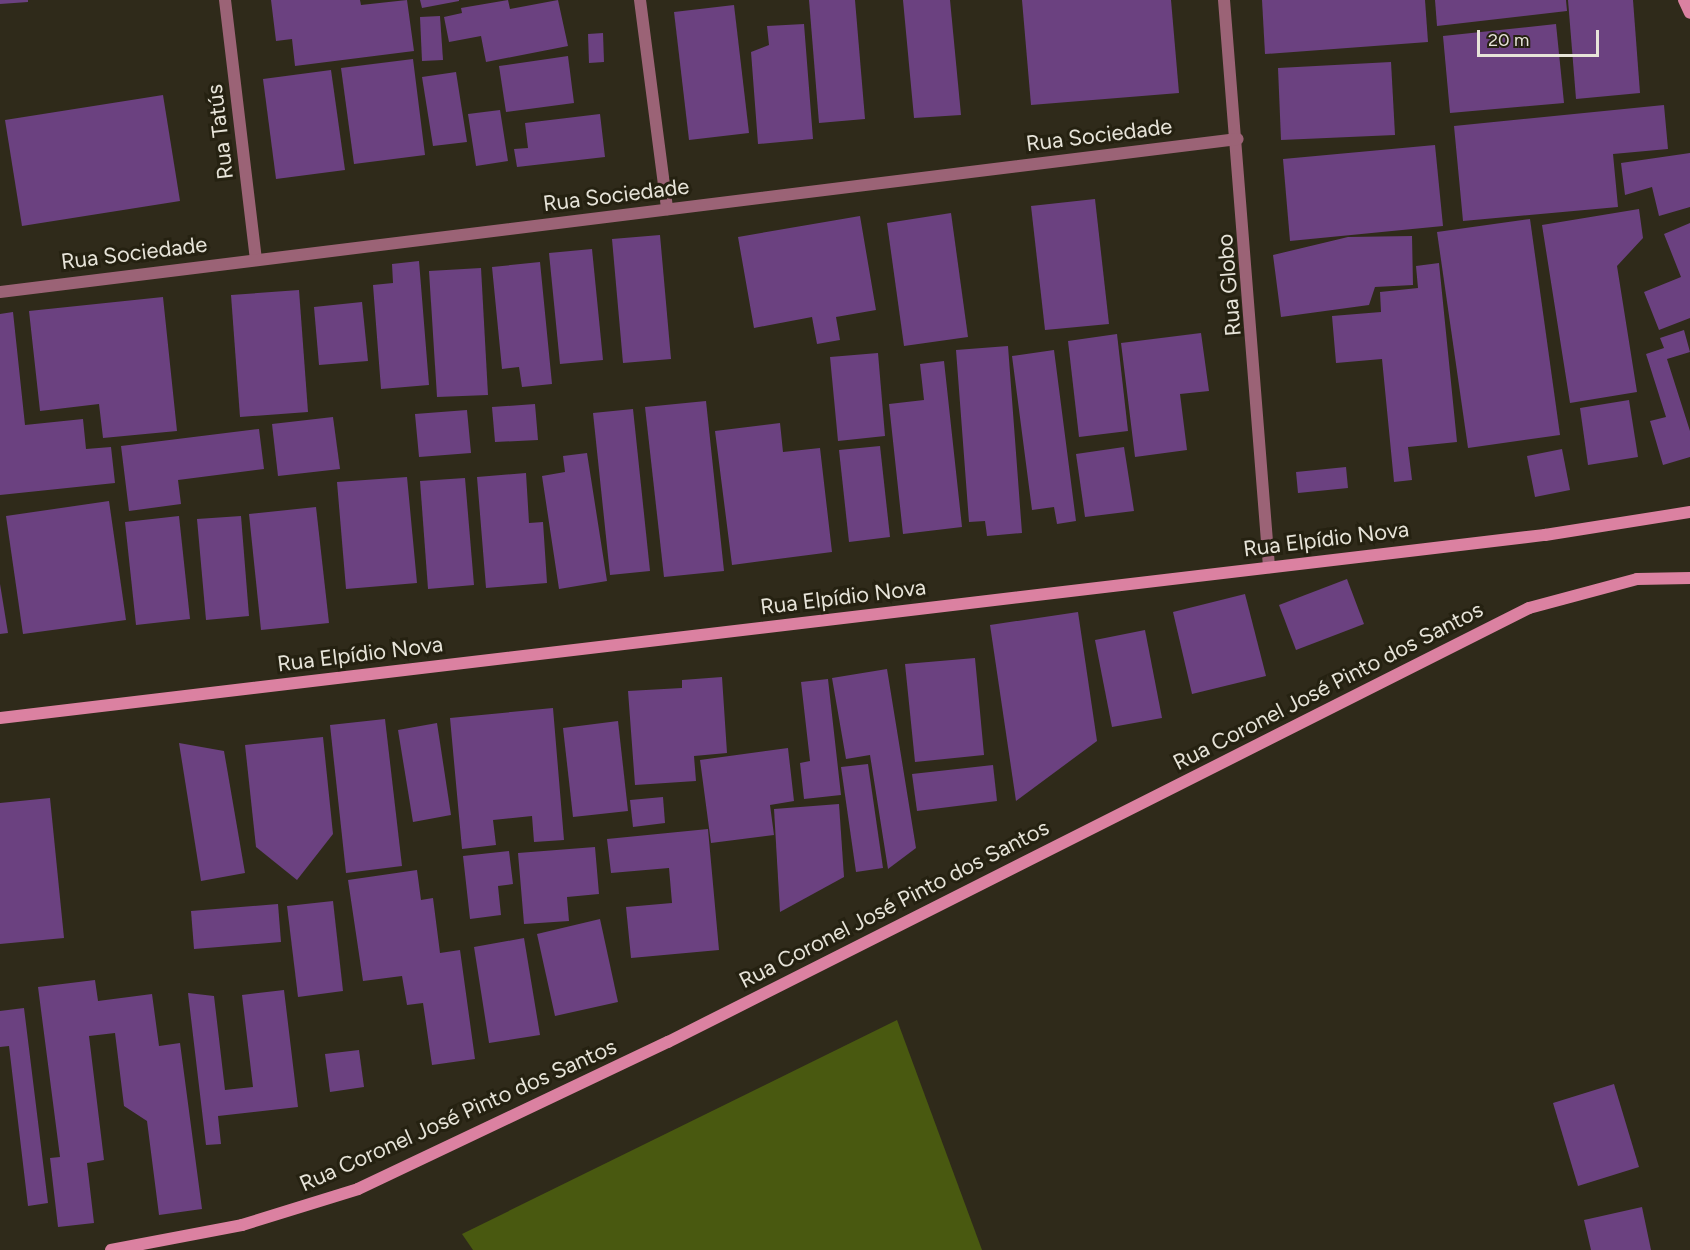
<!DOCTYPE html>
<meta charset="utf-8">
<style>
body{margin:0}
#map{position:relative;width:1690px;height:1250px;overflow:hidden;background:#2f2a1a;font-family:Figtree,sans-serif}
div>[style]{position:absolute}
[style*='--x']{left:calc(var(--x)*1px);top:calc(var(--y)*1px);width:calc(var(--w)*1px);rotate:calc(var(--a)*1deg)}
.green>*{inset:0;background:#495910}
.building>*{inset:0;background:#6b4180}
.street>*{height:12px;margin:-6px;padding:0 6px;transform-origin:6px;border-radius:6px;background:#9b6376}
.secondary>*{height:12px;margin:-6px;padding:0 6px;transform-origin:6px;border-radius:6px;background:#db81a1}
span{translate:-50% -50%;white-space:nowrap;text-align:center;line-height:1.15;-webkit-text-stroke:6px #252111;paint-order:stroke}
.street-label{font-size:22px;color:#e7e4d9}
.scale{position:absolute;left:1477px;top:30px;width:122px;height:27px;box-sizing:border-box;border:3px solid #e7e4d9;border-top:0;padding-left:8px;font-size:18px;line-height:21px;white-space:nowrap;color:#e7e4d9;-webkit-text-stroke:4px #252111;paint-order:stroke}
</style>
<div id="map">
<div class="green">
<i style="clip-path:polygon(897px 1020px,982px 1250px,473px 1250px,462px 1234px)"></i>
</div>
<div class="building">
<i style="clip-path:polygon(0 0,28px 0,28px 2px,0 4px)"></i>
<i style="clip-path:polygon(271px 0,360px 0,361px 5px,407px 0,414px 51px,295px 66px,292px 39px,276px 41px)"></i>
<i style="clip-path:polygon(420px 0,459px 0,459px 1px,422px 8px)"></i>
<i style="clip-path:polygon(508px 0,510px 9px,558px 0,568px 46px,486px 62px,481px 36px,449px 42px,444px 17px,462px 13px,461px 8px)"></i>
<i style="clip-path:polygon(809px 0,855px 0,865px 119px,819px 123px)"></i>
<i style="clip-path:polygon(903px 0,950px 0,961px 115px,914px 118px)"></i>
<i style="clip-path:polygon(1022px 0,1171px 0,1179px 93px,1031px 105px)"></i>
<i style="clip-path:polygon(1262px 0,1425px 0,1428px 42px,1265px 54px)"></i>
<i style="clip-path:polygon(1435px 0,1566px 0,1567px 11px,1437px 26px)"></i>
<i style="clip-path:polygon(1568px 0,1633px 0,1640px 93px,1576px 99px)"></i>
<i style="clip-path:polygon(734px 5px,749px 133px,689px 140px,674px 12px)"></i>
<i style="clip-path:polygon(440px 16px,443px 60px,422px 61px,420px 17px)"></i>
<i style="clip-path:polygon(804px 24px,813px 139px,758px 144px,751px 52px,769px 45px,767px 26px)"></i>
<i style="clip-path:polygon(1556px 24px,1564px 103px,1450px 113px,1443px 36px)"></i>
<i style="clip-path:polygon(603px 33px,604px 62px,589px 63px,588px 34px)"></i>
<i style="clip-path:polygon(568px 56px,574px 103px,506px 112px,499px 66px)"></i>
<i style="clip-path:polygon(413px 59px,425px 155px,354px 164px,341px 68px)"></i>
<i style="clip-path:polygon(1391px 62px,1395px 135px,1281px 140px,1278px 68px)"></i>
<i style="clip-path:polygon(331px 70px,345px 170px,276px 179px,263px 79px)"></i>
<i style="clip-path:polygon(456px 72px,467px 142px,433px 146px,422px 77px)"></i>
<i style="clip-path:polygon(163px 95px,180px 201px,22px 226px,5px 120px)"></i>
<i style="clip-path:polygon(1664px 105px,1668px 149px,1613px 154px,1618px 207px,1463px 221px,1454px 126px)"></i>
<i style="clip-path:polygon(500px 110px,508px 161px,476px 166px,468px 114px)"></i>
<i style="clip-path:polygon(600px 114px,605px 157px,517px 167px,514px 149px,528px 148px,525px 123px)"></i>
<i style="clip-path:polygon(1435px 145px,1443px 226px,1290px 241px,1283px 159px)"></i>
<i style="clip-path:polygon(1690px 153px,1690px 207px,1659px 216px,1652px 187px,1625px 195px,1621px 163px)"></i>
<i style="clip-path:polygon(1095px 199px,1109px 324px,1045px 330px,1031px 206px)"></i>
<i style="clip-path:polygon(1639px 209px,1643px 238px,1617px 266px,1637px 392px,1570px 403px,1542px 225px)"></i>
<i style="clip-path:polygon(951px 213px,968px 337px,904px 346px,887px 223px)"></i>
<i style="clip-path:polygon(860px 216px,876px 310px,836px 317px,840px 340px,817px 344px,812px 317px,754px 328px,738px 237px)"></i>
<i style="clip-path:polygon(1530px 219px,1560px 435px,1468px 448px,1437px 232px)"></i>
<i style="clip-path:polygon(1690px 223px,1690px 318px,1659px 330px,1644px 292px,1681px 277px,1664px 234px)"></i>
<i style="clip-path:polygon(660px 235px,671px 359px,623px 363px,612px 239px)"></i>
<i style="clip-path:polygon(1412px 236px,1413px 285px,1375px 287px,1369px 305px,1281px 317px,1273px 255px,1348px 237px)"></i>
<i style="clip-path:polygon(592px 249px,603px 360px,560px 364px,549px 253px)"></i>
<i style="clip-path:polygon(419px 261px,429px 385px,381px 389px,373px 285px,393px 283px,392px 264px)"></i>
<i style="clip-path:polygon(540px 262px,552px 384px,522px 387px,519px 367px,502px 369px,492px 267px)"></i>
<i style="clip-path:polygon(1439px 263px,1457px 442px,1408px 447px,1412px 480px,1394px 482px,1382px 359px,1336px 363px,1332px 316px,1381px 312px,1380px 292px,1418px 288px,1416px 266px)"></i>
<i style="clip-path:polygon(481px 268px,488px 395px,437px 397px,429px 271px)"></i>
<i style="clip-path:polygon(299px 290px,308px 412px,240px 417px,231px 295px)"></i>
<i style="clip-path:polygon(163px 297px,177px 431px,103px 438px,99px 404px,40px 411px,29px 311px)"></i>
<i style="clip-path:polygon(362px 302px,368px 361px,319px 365px,314px 307px)"></i>
<i style="clip-path:polygon(13px 312px,25px 425px,83px 419px,86px 449px,111px 447px,115px 483px,0 495px,0 314px)"></i>
<i style="clip-path:polygon(1684px 330px,1690px 352px,1667px 359px,1690px 431px,1690px 457px,1663px 465px,1650px 421px,1666px 417px,1646px 354px,1664px 348px,1660px 338px)"></i>
<i style="clip-path:polygon(1201px 333px,1209px 391px,1180px 394px,1187px 450px,1135px 457px,1121px 343px)"></i>
<i style="clip-path:polygon(1117px 334px,1128px 431px,1079px 437px,1068px 341px)"></i>
<i style="clip-path:polygon(1008px 346px,1022px 533px,987px 536px,985px 521px,969px 522px,956px 350px)"></i>
<i style="clip-path:polygon(1054px 350px,1076px 521px,1057px 524px,1054px 507px,1032px 510px,1012px 356px)"></i>
<i style="clip-path:polygon(878px 353px,885px 436px,838px 441px,830px 357px)"></i>
<i style="clip-path:polygon(944px 361px,962px 527px,903px 534px,889px 404px,924px 400px,920px 364px)"></i>
<i style="clip-path:polygon(1629px 400px,1638px 457px,1588px 465px,1580px 408px)"></i>
<i style="clip-path:polygon(706px 401px,724px 571px,664px 577px,645px 407px)"></i>
<i style="clip-path:polygon(535px 404px,538px 440px,495px 442px,492px 407px)"></i>
<i style="clip-path:polygon(633px 409px,650px 571px,610px 575px,593px 413px)"></i>
<i style="clip-path:polygon(467px 410px,471px 453px,419px 457px,415px 414px)"></i>
<i style="clip-path:polygon(333px 417px,340px 469px,278px 476px,272px 424px)"></i>
<i style="clip-path:polygon(780px 423px,783px 452px,820px 448px,832px 552px,732px 565px,715px 431px)"></i>
<i style="clip-path:polygon(259px 429px,264px 469px,178px 480px,181px 504px,129px 511px,121px 446px)"></i>
<i style="clip-path:polygon(880px 446px,890px 537px,849px 542px,839px 450px)"></i>
<i style="clip-path:polygon(1124px 447px,1134px 511px,1085px 517px,1076px 454px)"></i>
<i style="clip-path:polygon(1562px 449px,1570px 490px,1535px 497px,1527px 456px)"></i>
<i style="clip-path:polygon(587px 453px,607px 581px,559px 589px,542px 476px,565px 472px,563px 456px)"></i>
<i style="clip-path:polygon(1346px 467px,1348px 488px,1298px 493px,1296px 472px)"></i>
<i style="clip-path:polygon(526px 473px,529px 523px,543px 522px,547px 583px,486px 588px,477px 477px)"></i>
<i style="clip-path:polygon(407px 477px,417px 583px,346px 589px,337px 482px)"></i>
<i style="clip-path:polygon(465px 478px,474px 585px,428px 589px,420px 481px)"></i>
<i style="clip-path:polygon(109px 501px,126px 620px,23px 634px,6px 516px)"></i>
<i style="clip-path:polygon(316px 507px,329px 623px,261px 630px,249px 514px)"></i>
<i style="clip-path:polygon(179px 516px,190px 619px,136px 625px,125px 522px)"></i>
<i style="clip-path:polygon(241px 516px,249px 616px,206px 620px,197px 519px)"></i>
<i style="clip-path:polygon(1347px 579px,1364px 624px,1296px 650px,1279px 605px)"></i>
<i style="clip-path:polygon(0 584px,8px 633px,0 634px)"></i>
<i style="clip-path:polygon(1245px 594px,1266px 676px,1192px 694px,1173px 612px)"></i>
<i style="clip-path:polygon(1078px 612px,1097px 741px,1016px 801px,990px 625px)"></i>
<i style="clip-path:polygon(1145px 630px,1162px 718px,1112px 727px,1095px 640px)"></i>
<i style="clip-path:polygon(975px 658px,984px 755px,915px 762px,905px 664px)"></i>
<i style="clip-path:polygon(887px 669px,916px 848px,888px 869px,870px 755px,846px 759px,832px 678px)"></i>
<i style="clip-path:polygon(722px 677px,727px 753px,694px 756px,696px 781px,635px 785px,628px 691px,682px 688px,682px 680px)"></i>
<i style="clip-path:polygon(828px 679px,841px 795px,804px 799px,800px 763px,810px 761px,801px 682px)"></i>
<i style="clip-path:polygon(553px 708px,564px 840px,534px 842px,532px 816px,493px 820px,496px 845px,462px 849px,450px 718px)"></i>
<i style="clip-path:polygon(385px 719px,402px 866px,346px 873px,330px 725px)"></i>
<i style="clip-path:polygon(618px 721px,628px 811px,573px 817px,563px 728px)"></i>
<i style="clip-path:polygon(437px 723px,451px 815px,413px 822px,398px 730px)"></i>
<i style="clip-path:polygon(323px 737px,333px 834px,297px 880px,256px 847px,245px 745px)"></i>
<i style="clip-path:polygon(179px 743px,224px 751px,245px 873px,201px 881px)"></i>
<i style="clip-path:polygon(788px 748px,794px 801px,770px 805px,774px 835px,711px 843px,700px 760px)"></i>
<i style="clip-path:polygon(868px 764px,883px 868px,856px 872px,841px 767px)"></i>
<i style="clip-path:polygon(993px 765px,997px 801px,917px 811px,912px 774px)"></i>
<i style="clip-path:polygon(663px 797px,665px 823px,633px 827px,630px 800px)"></i>
<i style="clip-path:polygon(50px 798px,64px 938px,0 944px,0 803px)"></i>
<i style="clip-path:polygon(839px 804px,844px 877px,780px 912px,774px 809px)"></i>
<i style="clip-path:polygon(708px 829px,719px 950px,631px 958px,626px 907px,672px 903px,669px 868px,611px 873px,607px 839px)"></i>
<i style="clip-path:polygon(595px 847px,599px 894px,567px 897px,569px 921px,524px 924px,518px 853px)"></i>
<i style="clip-path:polygon(509px 851px,513px 884px,498px 886px,501px 915px,470px 919px,463px 856px)"></i>
<i style="clip-path:polygon(417px 870px,421px 900px,433px 898px,440px 953px,460px 950px,475px 1059px,432px 1065px,423px 1003px,407px 1005px,402px 976px,363px 981px,348px 880px)"></i>
<i style="clip-path:polygon(333px 901px,343px 991px,298px 997px,287px 906px)"></i>
<i style="clip-path:polygon(278px 904px,281px 942px,194px 949px,191px 911px)"></i>
<i style="clip-path:polygon(600px 919px,618px 1002px,555px 1016px,537px 934px)"></i>
<i style="clip-path:polygon(524px 938px,540px 1035px,489px 1043px,474px 947px)"></i>
<i style="clip-path:polygon(95px 980px,98px 1001px,152px 994px,159px 1046px,180px 1043px,202px 1209px,159px 1215px,147px 1121px,124px 1106px,115px 1033px,89px 1036px,104px 1160px,87px 1163px,94px 1223px,58px 1227px,50px 1158px,60px 1157px,38px 987px)"></i>
<i style="clip-path:polygon(284px 990px,298px 1107px,218px 1116px,221px 1144px,206px 1145px,188px 993px,214px 996px,225px 1090px,253px 1087px,242px 995px)"></i>
<i style="clip-path:polygon(24px 1008px,48px 1203px,28px 1206px,9px 1046px,0 1047px,0 1011px)"></i>
<i style="clip-path:polygon(359px 1050px,364px 1087px,330px 1092px,325px 1054px)"></i>
<i style="clip-path:polygon(1614px 1084px,1639px 1167px,1578px 1186px,1553px 1103px)"></i>
<i style="clip-path:polygon(1642px 1207px,1651px 1250px,1591px 1250px,1584px 1220px)"></i>
</div>
<div class="street">
<i style="--x:225;--y:0;--w:261;--a:83.2"></i>
<i style="--x:640;--y:0;--w:211;--a:82.6"></i>
<i style="--x:1224;--y:0;--w:569;--a:85.46"></i>
<i style="--x:0;--y:292;--w:1247;--a:-7.05"></i>
</div>
<div class="secondary">
<i style="--x:1684;--y:0;--w:14;--a:65"></i>
<i style="--x:0;--y:718;--w:1556;--a:-6.76"></i>
<i style="--x:1545;--y:535;--w:147;--a:-9"></i>
<i style="--x:111;--y:1250;--w:133;--a:-10.8"></i>
<i style="--x:242;--y:1225;--w:121;--a:-17.2"></i>
<i style="--x:358;--y:1189;--w:343;--a:-25.4"></i>
<i style="--x:668;--y:1042;--w:964;--a:-26.75"></i>
<i style="--x:1529;--y:608;--w:112;--a:-15"></i>
<i style="--x:1637;--y:579;--w:53;--a:-1.1"></i>
</div>
<div class="street-label">
<span style="left:220px;top:132px;rotate:-97deg">Rua Tatús</span>
<span style="left:1099px;top:135px;rotate:-7deg">Rua Sociedade</span>
<span style="left:616px;top:195px;rotate:-7deg">Rua Sociedade</span>
<span style="left:134px;top:253px;rotate:-7deg">Rua Sociedade</span>
<span style="left:1229px;top:285px;rotate:-95deg">Rua Globo</span>
<span style="left:1326px;top:539px;rotate:-7deg">Rua Elpídio Nova</span>
<span style="left:843px;top:597px;rotate:-7deg">Rua Elpídio Nova</span>
<span style="left:360px;top:654px;rotate:-7deg">Rua Elpídio Nova</span>
<span style="left:1328px;top:686px;rotate:-27deg">Rua Coronel José Pinto dos Santos</span>
<span style="left:894px;top:904px;rotate:-27deg">Rua Coronel José Pinto dos Santos</span>
<span style="left:458px;top:1115px;rotate:-24deg">Rua Coronel José Pinto dos Santos</span>
</div>
<div class="scale">20 m</div>
</div>
